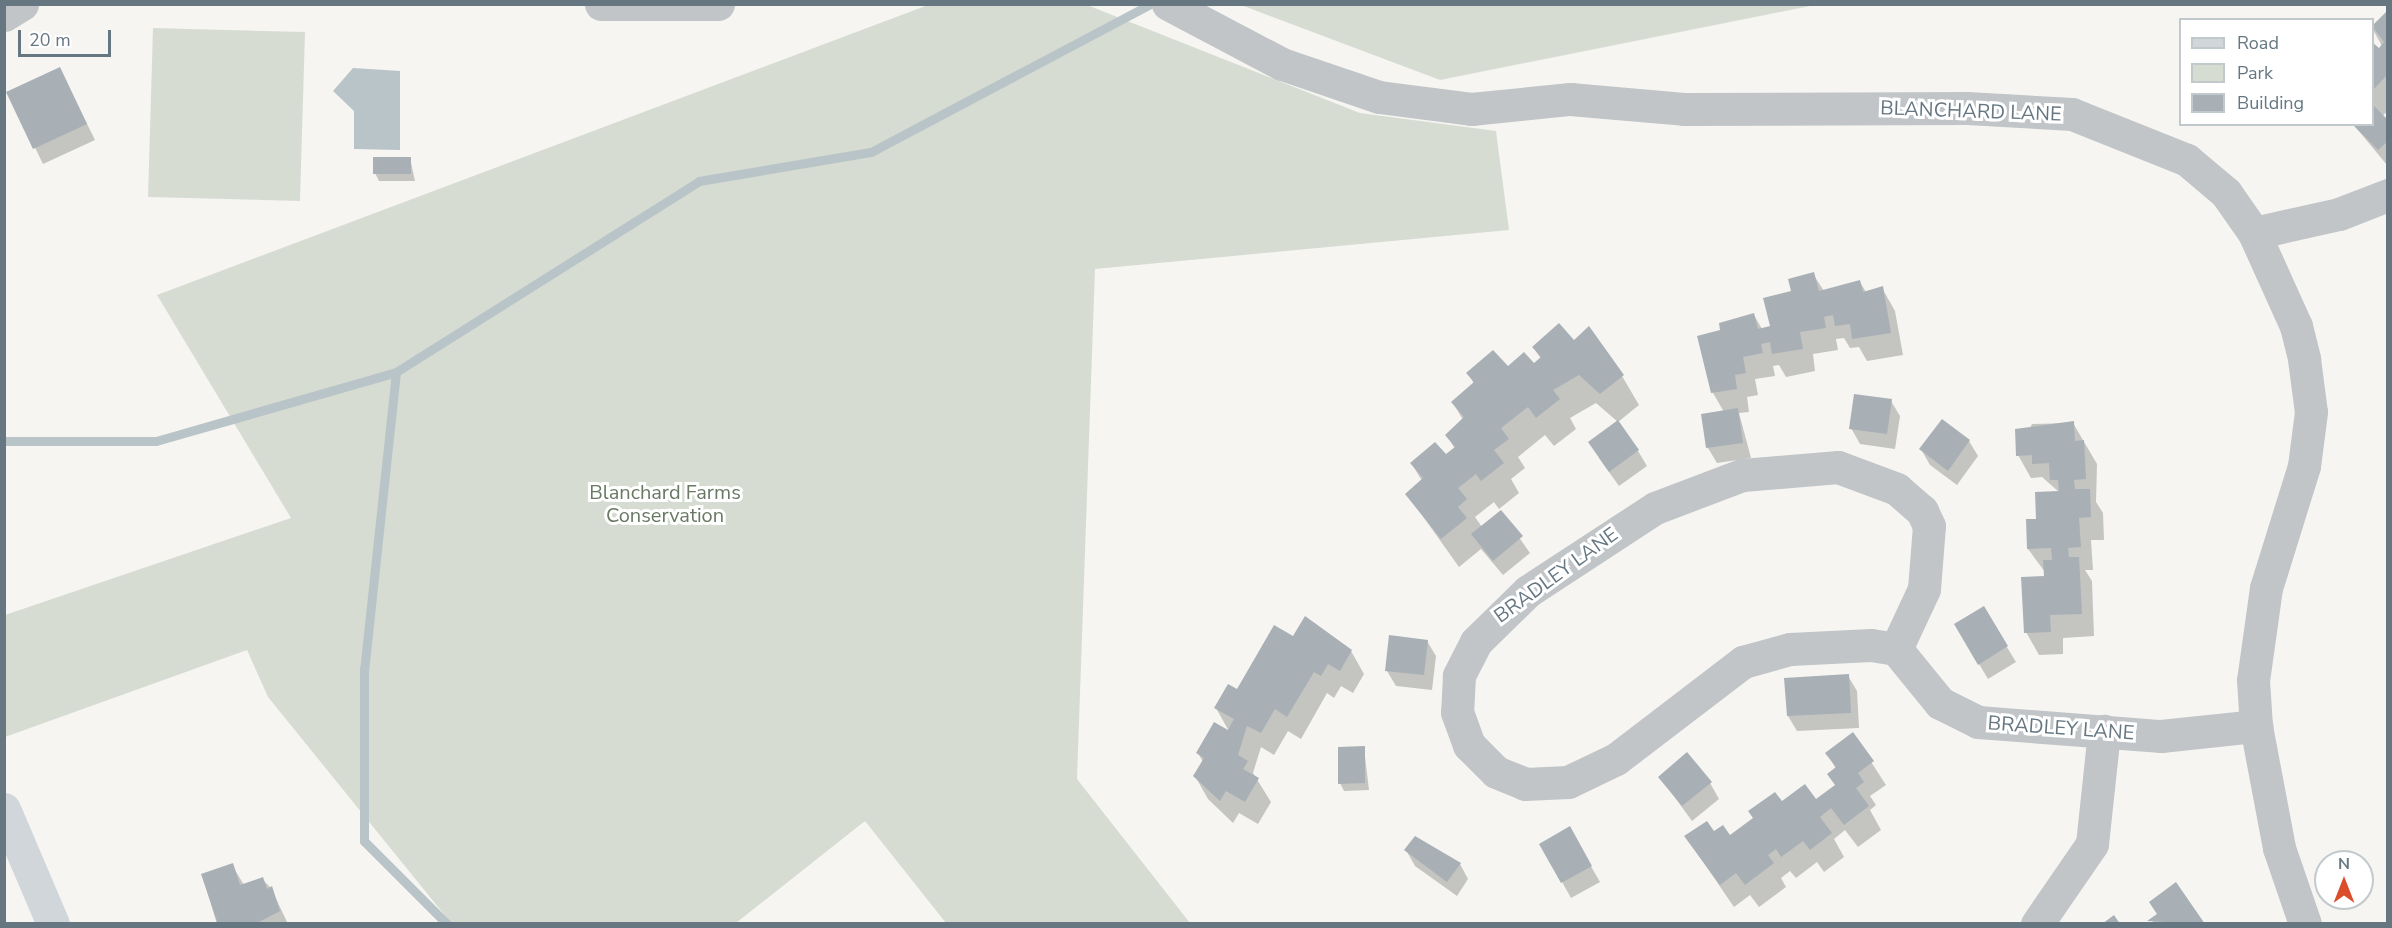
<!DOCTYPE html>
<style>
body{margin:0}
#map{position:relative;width:2392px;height:928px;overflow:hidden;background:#f6f5f2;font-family:"Nunito Sans",sans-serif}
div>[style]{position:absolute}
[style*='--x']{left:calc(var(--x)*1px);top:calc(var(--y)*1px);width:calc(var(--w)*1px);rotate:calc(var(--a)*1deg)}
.green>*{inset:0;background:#d7dcd3}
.water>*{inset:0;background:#b8c4c7}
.shadow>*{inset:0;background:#0003}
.stream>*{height:9px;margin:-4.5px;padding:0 4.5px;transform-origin:4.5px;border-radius:4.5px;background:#b8c4c7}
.building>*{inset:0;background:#a8b0b5}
.minor>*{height:33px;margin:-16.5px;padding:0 16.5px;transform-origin:16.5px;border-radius:16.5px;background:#c1c5c8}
.major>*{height:33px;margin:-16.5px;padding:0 16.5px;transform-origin:16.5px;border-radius:16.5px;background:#d1d6da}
span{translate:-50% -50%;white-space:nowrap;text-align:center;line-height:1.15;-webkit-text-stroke:6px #fff;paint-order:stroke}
.street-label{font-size:20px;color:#667782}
.park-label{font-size:20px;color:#697964}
.frame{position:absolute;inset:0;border:6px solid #667782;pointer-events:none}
.legend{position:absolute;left:2179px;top:18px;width:195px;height:108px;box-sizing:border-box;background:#fff;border:2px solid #c2c9cd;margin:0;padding:8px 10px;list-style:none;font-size:18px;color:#667782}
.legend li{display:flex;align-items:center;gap:12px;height:30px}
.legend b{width:30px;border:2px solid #c2c9cd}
.north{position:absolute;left:2314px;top:850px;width:60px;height:60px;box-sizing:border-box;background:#fff;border:2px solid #c2c9cd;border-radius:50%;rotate:0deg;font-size:16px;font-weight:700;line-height:24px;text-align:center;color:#667782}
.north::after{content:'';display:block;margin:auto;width:21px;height:27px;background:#db4e2c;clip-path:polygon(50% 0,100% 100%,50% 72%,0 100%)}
.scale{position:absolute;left:18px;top:30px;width:93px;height:27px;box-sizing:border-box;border:3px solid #667782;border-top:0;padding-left:8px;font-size:18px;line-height:21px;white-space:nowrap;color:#667782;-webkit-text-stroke:4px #fff;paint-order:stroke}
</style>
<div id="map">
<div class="green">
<i style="clip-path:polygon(928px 5px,1087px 5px,1360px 113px,1496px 131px,1509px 230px,1095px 269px,1077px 779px,1190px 923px,946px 923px,865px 821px,736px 923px,451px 923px,268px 697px,247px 650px,5px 737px,5px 615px,291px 518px,157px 295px)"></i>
<i style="clip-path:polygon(1241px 5px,1241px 4px,1815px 5px,1440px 80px)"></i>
<i style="clip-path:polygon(153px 28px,305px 32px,300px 201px,148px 197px)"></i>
</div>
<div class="water">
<i style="clip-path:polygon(353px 68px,400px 71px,400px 150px,354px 149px,354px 111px,333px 91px)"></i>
</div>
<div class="shadow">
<i style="clip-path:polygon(2388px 12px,2388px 111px,2382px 116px,2388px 122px,2387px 165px,2353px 124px,2372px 124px,2372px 44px,2379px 50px,2382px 46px,2372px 28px)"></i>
<i style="clip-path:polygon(60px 69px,95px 140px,43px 164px,8px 92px)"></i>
<i style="clip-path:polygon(410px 158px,415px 181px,379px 181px,375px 173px)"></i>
<i style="clip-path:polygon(1813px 274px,1824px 291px,1860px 282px,1866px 292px,1882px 288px,1895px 311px,1903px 355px,1867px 361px,1859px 347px,1850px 348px,1844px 338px,1836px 339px,1838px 350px,1813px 354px,1815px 371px,1786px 377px,1779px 365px,1773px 366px,1775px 376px,1755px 379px,1758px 395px,1747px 397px,1749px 412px,1739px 413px,1751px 458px,1717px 463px,1708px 448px,1703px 415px,1724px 412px,1713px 393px,1722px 331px,1754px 315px,1762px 329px,1772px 327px,1793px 292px)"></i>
<i style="clip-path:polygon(1574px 342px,1622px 376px,1639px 405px,1618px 422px,1596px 403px,1570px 418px,1576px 429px,1554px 446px,1545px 435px,1518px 457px,1525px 468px,1511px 479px,1519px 493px,1499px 509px,1494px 502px,1475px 517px,1482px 527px,1501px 512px,1530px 553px,1503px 575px,1481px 549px,1459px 567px,1407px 494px,1422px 481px,1412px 464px,1446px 457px,1455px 449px,1447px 435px,1463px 420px,1453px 403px,1474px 384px,1468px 373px,1534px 365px,1541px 359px,1534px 348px)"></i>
<i style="clip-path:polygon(1891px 401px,1900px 416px,1895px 449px,1860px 444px,1851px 428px)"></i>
<i style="clip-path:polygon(2073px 423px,2097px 464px,2096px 502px,2103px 513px,2104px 540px,2091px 540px,2093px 570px,2085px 570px,2092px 581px,2094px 636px,2063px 638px,2063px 654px,2039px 655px,2026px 632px,2045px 572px,2028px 549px,2037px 521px,2059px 492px,2042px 477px,2031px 478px,2018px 455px,2032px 424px)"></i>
<i style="clip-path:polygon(1969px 441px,1978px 456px,1957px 485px,1930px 465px,1921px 449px)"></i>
<i style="clip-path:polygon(1638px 451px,1647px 466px,1619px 486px,1599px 458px)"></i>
<i style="clip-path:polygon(1983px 608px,2016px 662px,1988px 679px,1956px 625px)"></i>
<i style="clip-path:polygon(1294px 638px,1351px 651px,1364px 674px,1353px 693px,1341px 686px,1334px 698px,1327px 693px,1301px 739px,1288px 731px,1274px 755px,1261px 747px,1253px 773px,1271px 802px,1258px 824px,1239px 813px,1233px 823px,1208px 799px,1195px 776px,1203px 762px,1198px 753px,1230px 733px,1216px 708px)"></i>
<i style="clip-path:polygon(1427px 641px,1436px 656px,1432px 690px,1396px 686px,1387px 671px)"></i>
<i style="clip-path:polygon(1848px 676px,1857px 691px,1859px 728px,1797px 731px,1788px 716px)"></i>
<i style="clip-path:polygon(1853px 734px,1886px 785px,1870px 796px,1876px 805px,1870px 810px,1881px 830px,1858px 847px,1845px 830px,1834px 839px,1844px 857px,1824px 872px,1817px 862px,1796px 878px,1790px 871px,1781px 878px,1786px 887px,1759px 907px,1750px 895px,1734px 907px,1686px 837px,1730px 837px,1782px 804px,1815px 801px,1836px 786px,1836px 769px,1827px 753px)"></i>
<i style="clip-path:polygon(1364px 748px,1369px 790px,1344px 791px,1340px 783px)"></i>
<i style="clip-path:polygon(1660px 777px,1710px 783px,1719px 799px,1692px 821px)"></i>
<i style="clip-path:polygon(1569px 828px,1600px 882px,1571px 898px,1541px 844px)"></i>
<i style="clip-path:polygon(1406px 850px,1460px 864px,1468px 879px,1457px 896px,1415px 866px)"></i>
<i style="clip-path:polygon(232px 865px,244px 885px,262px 879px,271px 888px,288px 924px,217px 924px,202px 875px)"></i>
<i style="clip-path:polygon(2158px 915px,2204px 924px,2151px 924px)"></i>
</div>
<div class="stream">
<i style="--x:396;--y:372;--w:299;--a:96.1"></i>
<i style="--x:364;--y:669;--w:172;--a:90"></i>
<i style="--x:364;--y:841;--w:117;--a:45"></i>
<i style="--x:4;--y:441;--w:152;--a:0"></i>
<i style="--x:156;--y:441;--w:250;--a:-16"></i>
<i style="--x:396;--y:372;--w:358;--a:-32.2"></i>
<i style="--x:699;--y:181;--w:174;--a:-9.6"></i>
<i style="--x:871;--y:152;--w:316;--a:-27.9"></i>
</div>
<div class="building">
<i style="clip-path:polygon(2388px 10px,2388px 74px,2372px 91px,2372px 42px,2379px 48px,2384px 42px,2372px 26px)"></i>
<i style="clip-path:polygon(60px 67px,87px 124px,33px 149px,6px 92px)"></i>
<i style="clip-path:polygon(2372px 104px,2388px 120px,2388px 141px,2378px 150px,2352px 124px,2372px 124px)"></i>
<i style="clip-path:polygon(373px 157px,411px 157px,411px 174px,373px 174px)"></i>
<i style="clip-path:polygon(1814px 272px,1819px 291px,1860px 280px,1863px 292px,1883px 286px,1891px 333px,1852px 339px,1850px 324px,1835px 326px,1833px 315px,1824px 317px,1826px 328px,1800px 332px,1803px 349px,1772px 354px,1770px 342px,1761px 344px,1763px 353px,1743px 357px,1746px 373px,1735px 375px,1737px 389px,1711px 393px,1697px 336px,1720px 330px,1719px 323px,1754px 313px,1758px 329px,1770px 326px,1763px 298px,1791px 291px,1788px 279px)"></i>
<i style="clip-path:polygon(1559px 323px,1574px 340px,1589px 326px,1624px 375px,1600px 394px,1579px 375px,1553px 390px,1560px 399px,1536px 418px,1528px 407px,1501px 428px,1509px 439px,1494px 450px,1504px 463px,1481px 481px,1476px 474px,1458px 488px,1467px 499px,1458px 507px,1467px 518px,1441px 539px,1405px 494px,1423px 478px,1410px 463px,1435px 442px,1446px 454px,1455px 447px,1445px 435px,1464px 417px,1451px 402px,1474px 382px,1466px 373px,1493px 350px,1508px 366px,1524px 352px,1534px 363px,1541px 357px,1532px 347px)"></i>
<i style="clip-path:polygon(1854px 394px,1892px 399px,1887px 434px,1849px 429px)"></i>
<i style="clip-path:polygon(1738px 408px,1743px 443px,1706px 448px,1701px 414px)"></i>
<i style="clip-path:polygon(1942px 419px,1970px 440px,1948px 471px,1919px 449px)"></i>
<i style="clip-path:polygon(1618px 420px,1639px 450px,1609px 472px,1588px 442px)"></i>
<i style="clip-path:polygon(2074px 421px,2075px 441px,2084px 440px,2086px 479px,2074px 480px,2075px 489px,2090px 489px,2091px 517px,2079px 518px,2081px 547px,2068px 548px,2069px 557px,2079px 557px,2082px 614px,2050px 615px,2051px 632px,2024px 633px,2021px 577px,2044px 576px,2043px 560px,2052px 560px,2051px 548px,2027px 549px,2026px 519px,2036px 519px,2035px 492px,2059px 491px,2058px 480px,2050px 480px,2049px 463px,2032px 464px,2032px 455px,2016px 456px,2015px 429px)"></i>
<i style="clip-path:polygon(1501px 510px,1523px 536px,1493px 561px,1471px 534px)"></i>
<i style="clip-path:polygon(1984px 606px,2008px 646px,1978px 665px,1954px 624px)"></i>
<i style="clip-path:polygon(1305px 616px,1352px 650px,1340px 671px,1328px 664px,1321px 676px,1314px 672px,1287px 717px,1275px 709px,1261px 733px,1247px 726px,1238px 755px,1248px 761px,1243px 769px,1259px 778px,1245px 802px,1226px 791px,1220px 801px,1193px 776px,1204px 758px,1196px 753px,1214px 722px,1228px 730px,1234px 719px,1214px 708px,1228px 684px,1237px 689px,1274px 625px,1293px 636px)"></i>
<i style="clip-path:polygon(1389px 635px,1428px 640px,1424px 675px,1385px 671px)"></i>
<i style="clip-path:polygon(1849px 674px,1851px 713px,1787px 716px,1784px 678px)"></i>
<i style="clip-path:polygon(1853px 732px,1874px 761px,1858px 773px,1864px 782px,1856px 788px,1869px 806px,1844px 825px,1831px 808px,1820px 817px,1832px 833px,1810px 850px,1803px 841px,1781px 857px,1776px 849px,1768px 855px,1774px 863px,1745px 885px,1736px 873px,1720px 885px,1684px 836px,1707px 821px,1714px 831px,1723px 825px,1730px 835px,1753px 818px,1748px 811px,1775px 792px,1782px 801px,1805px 784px,1816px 799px,1835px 785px,1827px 774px,1836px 767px,1825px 753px)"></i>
<i style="clip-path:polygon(1365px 746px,1365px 783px,1338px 784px,1338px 747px)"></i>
<i style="clip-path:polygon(1687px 752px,1712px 782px,1682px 806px,1658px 777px)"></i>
<i style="clip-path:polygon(1570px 826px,1592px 866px,1561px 883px,1539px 844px)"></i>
<i style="clip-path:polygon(1415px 836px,1461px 863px,1447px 882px,1404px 850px)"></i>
<i style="clip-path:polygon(233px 863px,240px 885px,263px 877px,267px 889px,272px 886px,280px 911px,255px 924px,218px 924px,201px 874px)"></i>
<i style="clip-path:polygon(2176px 882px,2205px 924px,2147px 921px,2157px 914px,2149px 902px)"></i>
<i style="clip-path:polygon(2114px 915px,2120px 924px,2102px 924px)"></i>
</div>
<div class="minor">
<i style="--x:601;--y:4;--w:117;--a:0"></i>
<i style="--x:1168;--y:4;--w:129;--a:27.8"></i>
<i style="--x:1282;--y:64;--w:102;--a:18.8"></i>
<i style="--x:1379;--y:97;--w:93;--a:7.4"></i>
<i style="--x:1471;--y:109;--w:100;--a:-5.8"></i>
<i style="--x:1570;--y:99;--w:114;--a:5"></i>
<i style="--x:1684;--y:109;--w:283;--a:-0.2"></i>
<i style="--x:1967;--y:108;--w:105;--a:3.3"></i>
<i style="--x:2072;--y:114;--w:124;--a:21.8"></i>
<i style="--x:2187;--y:160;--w:51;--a:40.2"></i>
<i style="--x:2226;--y:193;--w:49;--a:55"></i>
<i style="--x:2254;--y:233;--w:102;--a:65.7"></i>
<i style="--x:2296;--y:326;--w:34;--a:76"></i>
<i style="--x:2304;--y:359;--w:53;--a:82.5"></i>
<i style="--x:2311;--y:412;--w:54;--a:97.4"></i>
<i style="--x:2304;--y:466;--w:128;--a:107.3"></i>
<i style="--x:2266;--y:588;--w:93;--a:98"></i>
<i style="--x:2253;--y:680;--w:46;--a:86.3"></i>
<i style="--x:2256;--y:726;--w:124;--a:79.3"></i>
<i style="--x:2279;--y:848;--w:80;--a:71.1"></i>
<i style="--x:4;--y:15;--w:21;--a:-31"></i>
<i style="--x:2254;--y:233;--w:87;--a:-12.6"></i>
<i style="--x:2339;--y:214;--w:53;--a:-21.2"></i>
<i style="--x:1896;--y:649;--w:66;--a:-65"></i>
<i style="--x:1924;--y:589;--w:63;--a:-85.5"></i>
<i style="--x:1929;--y:526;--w:17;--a:-115"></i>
<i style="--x:1922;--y:511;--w:33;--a:-139"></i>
<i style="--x:1897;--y:489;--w:63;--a:-159.6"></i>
<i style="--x:1838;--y:467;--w:96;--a:175.2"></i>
<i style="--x:1742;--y:475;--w:93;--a:159.2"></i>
<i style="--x:1655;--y:508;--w:152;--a:146.8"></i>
<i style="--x:1528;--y:591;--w:73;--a:135.6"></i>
<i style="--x:1476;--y:642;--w:38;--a:117"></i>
<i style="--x:1459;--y:676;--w:36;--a:93"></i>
<i style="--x:1457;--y:712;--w:35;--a:70"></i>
<i style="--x:1469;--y:745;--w:38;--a:45"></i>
<i style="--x:1496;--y:772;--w:31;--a:22"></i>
<i style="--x:1525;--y:784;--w:43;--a:-2.7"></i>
<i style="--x:1568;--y:782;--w:53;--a:-25.6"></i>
<i style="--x:1616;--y:759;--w:160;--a:-37.4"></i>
<i style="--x:1743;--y:662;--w:49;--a:-15.5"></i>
<i style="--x:1790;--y:649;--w:81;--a:-2.8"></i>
<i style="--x:1871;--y:645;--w:25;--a:9"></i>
<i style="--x:1896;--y:649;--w:70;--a:50.8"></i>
<i style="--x:1940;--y:703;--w:42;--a:26.6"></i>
<i style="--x:1978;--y:722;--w:184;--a:4.4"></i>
<i style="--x:2161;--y:736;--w:96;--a:-6"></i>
<i style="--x:2037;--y:924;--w:97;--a:-55.5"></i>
<i style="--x:2092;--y:844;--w:114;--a:-83.9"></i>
</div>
<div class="major">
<i style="--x:4;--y:809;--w:125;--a:66.9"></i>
</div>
<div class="street-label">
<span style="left:1971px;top:111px;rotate:2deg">BLANCHARD LANE</span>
<span style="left:1556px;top:575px;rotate:-36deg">BRADLEY LANE</span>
<span style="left:2061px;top:728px;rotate:4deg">BRADLEY LANE</span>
</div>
<div class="park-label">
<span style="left:665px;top:504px">Blanchard Farms<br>Conservation</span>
</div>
<div class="frame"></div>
<ul class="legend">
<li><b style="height:8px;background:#d1d6da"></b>Road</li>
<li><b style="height:16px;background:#d7dcd3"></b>Park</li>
<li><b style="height:16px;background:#a8b0b5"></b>Building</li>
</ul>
<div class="north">N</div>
<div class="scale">20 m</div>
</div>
